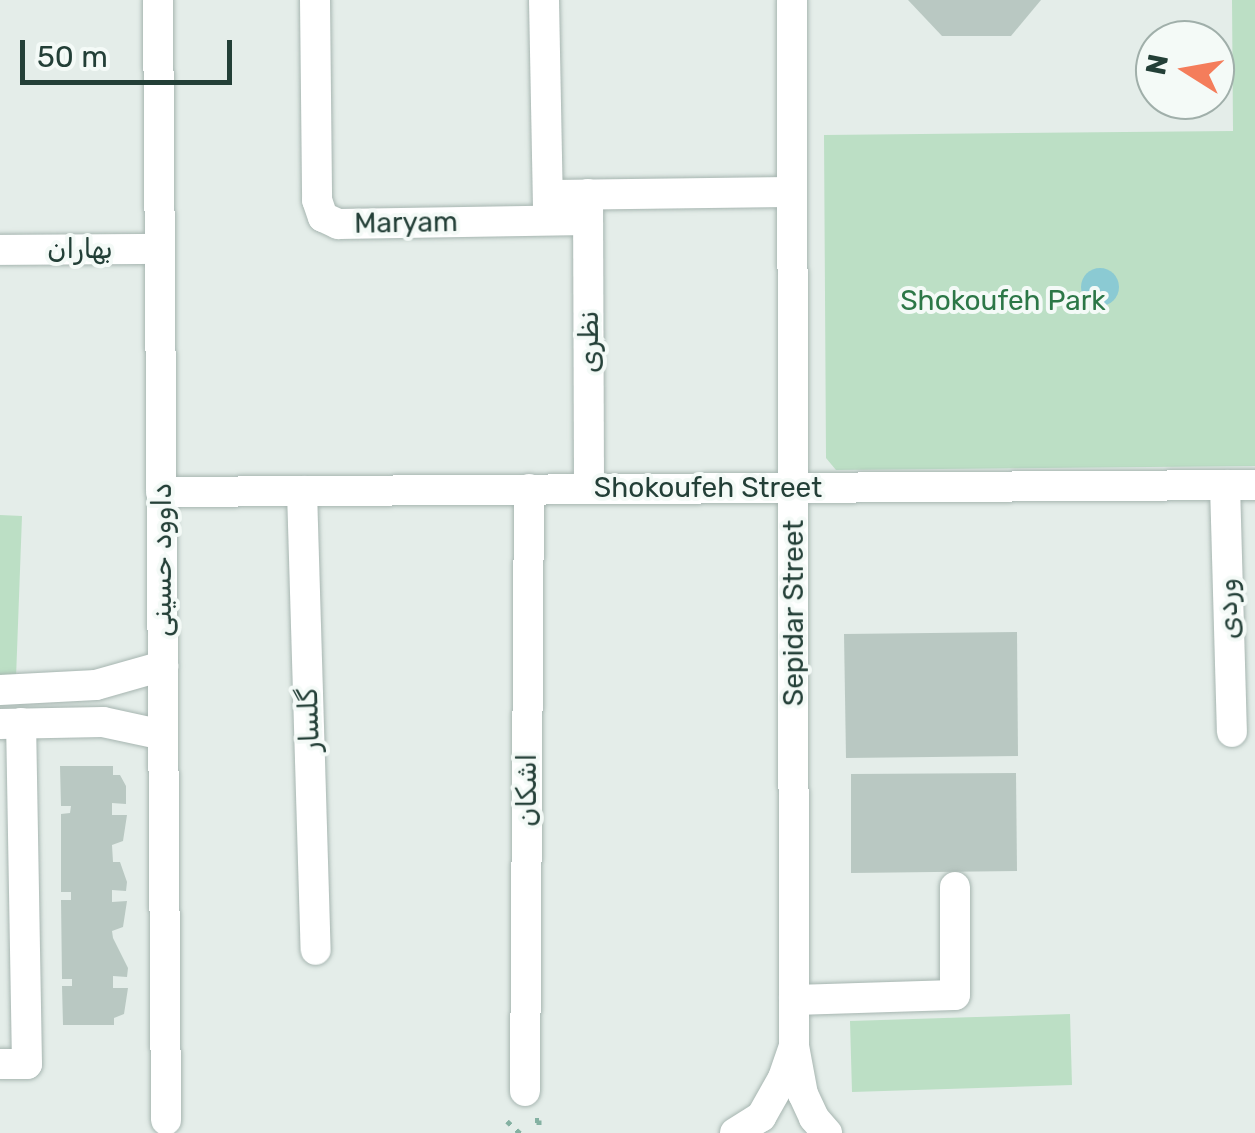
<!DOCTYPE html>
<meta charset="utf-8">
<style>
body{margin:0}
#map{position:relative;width:1255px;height:1133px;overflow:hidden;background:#e4ede9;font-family:Rubik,Cairo,sans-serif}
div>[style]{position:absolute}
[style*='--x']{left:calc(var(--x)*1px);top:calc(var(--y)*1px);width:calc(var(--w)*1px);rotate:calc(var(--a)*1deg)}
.green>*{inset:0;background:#bcdfc5}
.water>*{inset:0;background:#8bcad3}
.round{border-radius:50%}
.building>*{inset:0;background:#b9c8c2}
.path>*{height:5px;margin-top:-2.5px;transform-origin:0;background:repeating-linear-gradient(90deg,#84b1a2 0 5px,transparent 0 13px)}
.roads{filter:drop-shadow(0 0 2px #a6b5b0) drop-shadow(0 0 2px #a6b5b0)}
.minor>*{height:30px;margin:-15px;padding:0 15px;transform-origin:15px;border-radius:15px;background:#fff}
.tertiary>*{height:30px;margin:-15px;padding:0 15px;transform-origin:15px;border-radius:15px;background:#fff}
span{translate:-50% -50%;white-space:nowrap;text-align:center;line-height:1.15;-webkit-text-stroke:8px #f4faf7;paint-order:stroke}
.street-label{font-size:28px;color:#233f37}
.park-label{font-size:28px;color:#2c7747}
.north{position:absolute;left:1135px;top:20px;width:100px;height:100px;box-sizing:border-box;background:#f4faf7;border:2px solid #a0afaa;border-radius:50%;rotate:281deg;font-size:28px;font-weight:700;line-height:40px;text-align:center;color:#233f37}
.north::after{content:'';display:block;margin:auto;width:35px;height:45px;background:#f47d5b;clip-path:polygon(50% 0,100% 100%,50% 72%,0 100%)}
.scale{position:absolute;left:20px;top:40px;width:212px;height:45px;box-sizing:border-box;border:5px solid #233f37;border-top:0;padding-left:12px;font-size:30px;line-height:35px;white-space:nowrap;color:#233f37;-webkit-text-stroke:8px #f4faf7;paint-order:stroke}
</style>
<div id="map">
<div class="green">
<i style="clip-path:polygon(1232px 0,1255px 0,1255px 466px,836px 470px,826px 458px,824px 135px,1233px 131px)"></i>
<i style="clip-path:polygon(0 515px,22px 516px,16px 678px,0 677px)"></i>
<i style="clip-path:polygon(1070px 1014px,1072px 1085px,852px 1092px,850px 1021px)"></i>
</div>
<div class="water">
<i class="round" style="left:1081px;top:268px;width:38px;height:38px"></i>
</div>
<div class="building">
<i style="clip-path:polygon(908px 0,1041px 0,1011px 36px,942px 36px)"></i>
<i style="clip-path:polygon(1017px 632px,1018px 756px,846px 758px,844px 634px)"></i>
<i style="clip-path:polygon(60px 766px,113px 766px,113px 775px,120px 775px,126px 786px,126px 804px,112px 803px,112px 815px,127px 815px,123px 841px,112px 845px,113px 862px,120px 862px,127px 882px,126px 891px,112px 890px,112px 902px,127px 901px,123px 927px,112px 931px,113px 938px,128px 968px,127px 977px,113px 976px,113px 988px,128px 988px,124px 1014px,114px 1018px,114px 1025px,63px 1025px,62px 986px,72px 986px,72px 979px,62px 979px,61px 900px,71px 900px,71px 892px,61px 892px,61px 814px,70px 813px,71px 806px,61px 806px)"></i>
<i style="clip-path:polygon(1016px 773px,1017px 871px,851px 873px,851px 774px)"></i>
</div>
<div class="path">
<i style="--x:535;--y:1120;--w:4;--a:0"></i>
<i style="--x:539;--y:1120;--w:13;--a:90"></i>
<i style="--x:507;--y:1121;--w:18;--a:43"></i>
</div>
<div class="roads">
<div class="minor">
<i style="--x:315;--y:0;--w:200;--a:89.4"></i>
<i style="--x:317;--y:200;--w:18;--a:71"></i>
<i style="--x:323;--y:217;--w:17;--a:25"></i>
<i style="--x:338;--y:224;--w:250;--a:-0.9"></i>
<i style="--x:544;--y:0;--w:212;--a:88.9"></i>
<i style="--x:588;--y:194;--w:295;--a:89.8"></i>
<i style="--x:548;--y:195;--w:244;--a:-0.7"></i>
<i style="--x:1225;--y:485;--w:247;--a:88.4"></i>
<i style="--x:302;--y:491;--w:459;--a:88.3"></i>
<i style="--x:0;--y:690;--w:96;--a:-3"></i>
<i style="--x:96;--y:685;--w:70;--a:-15.8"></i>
<i style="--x:0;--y:724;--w:103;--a:-1.1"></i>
<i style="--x:103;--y:722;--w:61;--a:12.2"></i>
<i style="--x:794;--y:1000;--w:161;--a:-1.8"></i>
<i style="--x:955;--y:995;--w:108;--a:-90"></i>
<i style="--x:0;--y:1064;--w:27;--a:0"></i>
<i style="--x:27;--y:1064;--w:341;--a:-91"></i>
<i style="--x:525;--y:1091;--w:602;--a:-89.62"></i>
</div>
<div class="tertiary">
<i style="--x:158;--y:0;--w:1120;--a:89.59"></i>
<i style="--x:792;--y:0;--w:1046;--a:89.89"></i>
<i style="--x:794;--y:1046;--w:49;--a:79.4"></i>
<i style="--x:803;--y:1094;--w:26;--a:65"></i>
<i style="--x:814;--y:1118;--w:20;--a:49"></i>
<i style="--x:0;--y:250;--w:160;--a:-0.4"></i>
<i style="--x:161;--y:492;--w:1094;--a:-0.37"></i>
<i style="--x:735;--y:1133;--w:31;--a:-32"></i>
<i style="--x:761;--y:1117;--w:45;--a:-60.6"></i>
<i style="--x:783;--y:1078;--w:31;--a:-71"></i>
</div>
</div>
<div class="street-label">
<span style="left:406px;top:223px;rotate:-1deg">Maryam</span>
<span style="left:80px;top:249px">بهاران</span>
<span style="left:589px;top:342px;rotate:-90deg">نظری</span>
<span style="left:708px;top:488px">Shokoufeh Street</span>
<span style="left:162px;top:560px;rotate:-90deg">داوود حسینی</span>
<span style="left:1228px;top:609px;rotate:-92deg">وردی</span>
<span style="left:794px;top:613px;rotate:-90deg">Sepidar Street</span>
<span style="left:309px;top:720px;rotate:-92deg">گلسار</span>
<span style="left:527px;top:790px;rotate:-90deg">اشکان</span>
</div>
<div class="park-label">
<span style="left:1003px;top:301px">Shokoufeh Park</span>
</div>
<div class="north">N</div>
<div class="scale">50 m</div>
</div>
